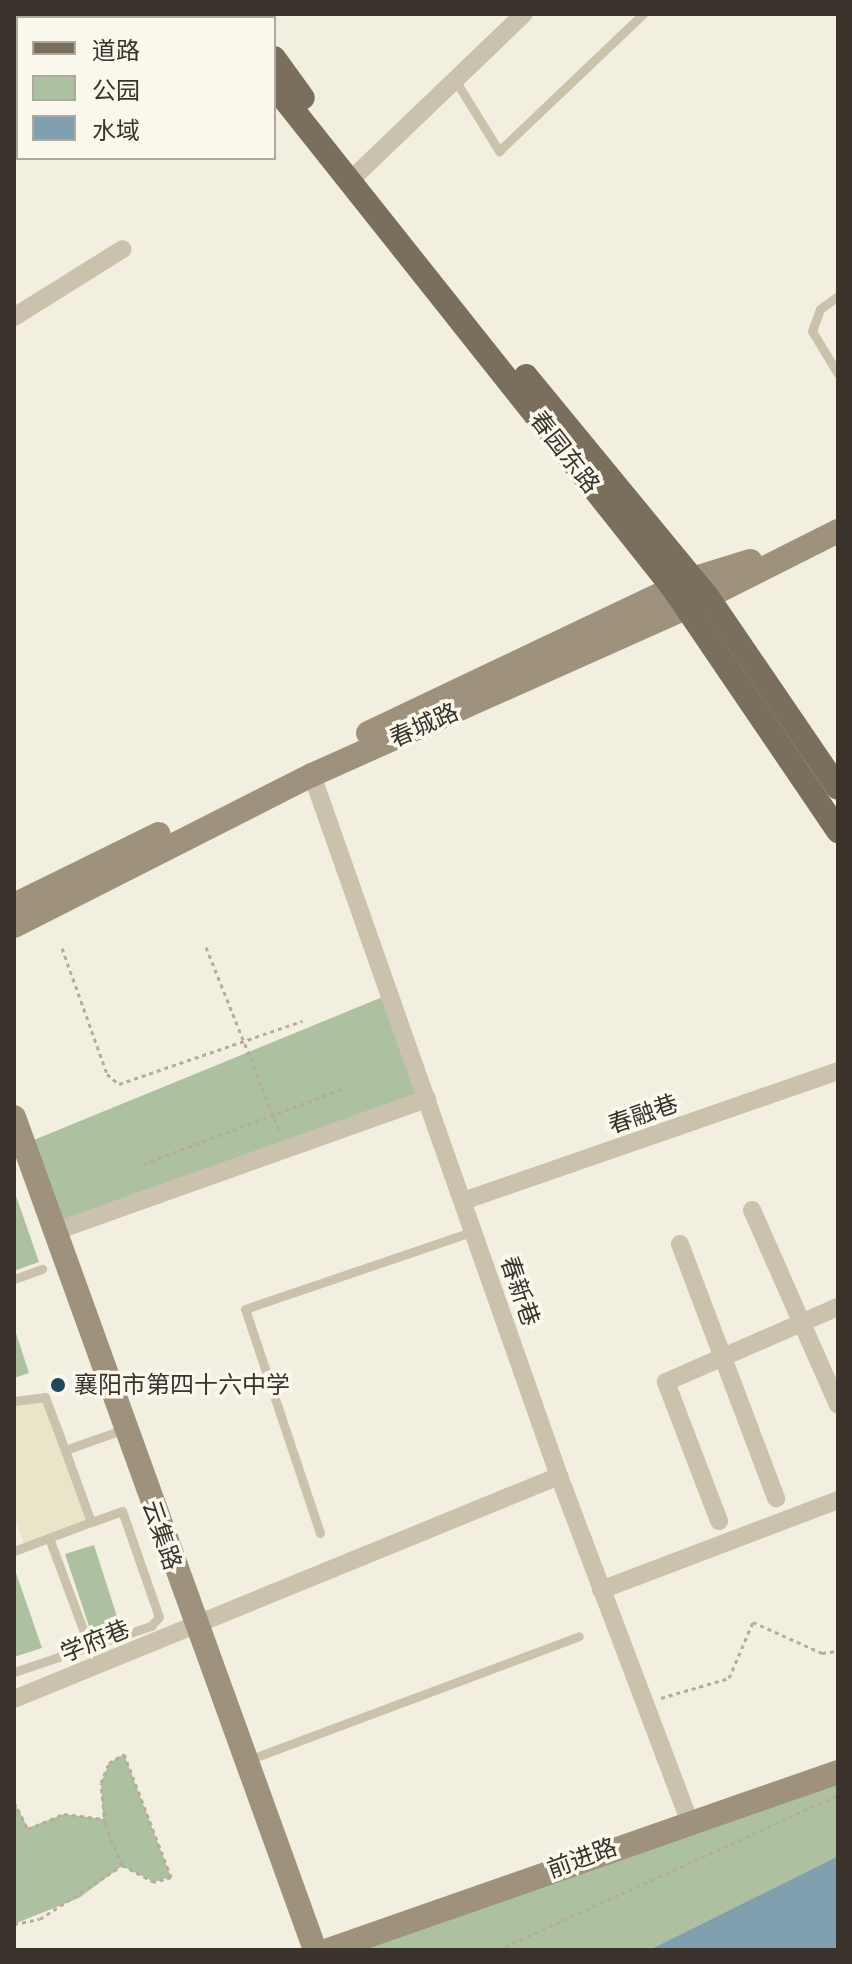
<!DOCTYPE html>
<meta charset="utf-8">
<style>
body{margin:0}
#map{position:relative;width:852px;height:1964px;overflow:hidden;background:#f2efe0;font-family:"PT Sans Narrow","Noto Sans SC",sans-serif}
div>[style]{position:absolute}
[style*='--x']{left:calc(var(--x)*1px);top:calc(var(--y)*1px);width:calc(var(--w)*1px);rotate:calc(var(--a)*1deg)}
.green>*{inset:0;background:#adc1a0}
.plaza>*{inset:0;background:#eae4c8}
.water>*{inset:0;background:#809faf}
.path>*{height:3px;margin-top:-1.5px;transform-origin:0;background:repeating-linear-gradient(90deg,#b6ad96 0 4px,transparent 0 8px)}
.lane>*{height:9px;margin:-4.5px;padding:0 4.5px;transform-origin:4.5px;border-radius:4.5px;background:#cac2ac}
.street>*{height:18px;margin:-9px;padding:0 9px;transform-origin:9px;border-radius:9px;background:#cac2ac}
.secondary>*{height:24px;margin:-12px;padding:0 12px;transform-origin:12px;border-radius:12px;background:#9e927d}
.primary>*{height:24px;margin:-12px;padding:0 12px;transform-origin:12px;border-radius:12px;background:#7a6f5c}
.dots>*{width:22px;height:22px;translate:-50% -50%;box-sizing:border-box;border:4px solid #faf7ed;border-radius:50%}
span{translate:-50% -50%;white-space:nowrap;text-align:center;line-height:1.15;-webkit-text-stroke:7px #faf7ed;paint-order:stroke}
.street-label{font-size:24px;color:#39332b}
.poi-label{font-size:24px;color:#39332b}
.left{translate:0 -50%;text-align:left}
.frame{position:absolute;inset:0;border:16px solid #39332b;pointer-events:none}
.legend{position:absolute;left:16px;top:16px;width:260px;height:144px;box-sizing:border-box;background:#faf7ed;border:2px solid #ada99f;margin:0;padding:10px 14px;list-style:none;font-size:24px;color:#39332b}
.legend li{display:flex;align-items:center;gap:16px;height:40px}
.legend b{width:40px;border:2px solid #ada99f}
</style>
<div id="map">
<div class="green">
<i style="clip-path:polygon(390px 994px,427px 1099px,56px 1231px,24px 1144px)"></i>
<i style="clip-path:polygon(14px 1190px,39px 1262px,14px 1271px)"></i>
<i style="clip-path:polygon(14px 1327px,29px 1373px,14px 1378px)"></i>
<i style="clip-path:polygon(94px 1545px,120px 1626px,92px 1635px,65px 1554px)"></i>
<i style="clip-path:polygon(14px 1567px,42px 1648px,14px 1657px)"></i>
<i style="clip-path:polygon(124px 1754px,171px 1877px,154px 1882px,122px 1866px,79px 1898px,14px 1924px,14px 1802px,28px 1828px,64px 1814px,103px 1819px,101px 1783px,109px 1763px)"></i>
<i style="clip-path:polygon(838px 1772px,838px 1856px,649px 1950px,328px 1950px)"></i>
</div>
<div class="plaza">
<i style="clip-path:polygon(33px 1394px,45px 1397px,91px 1522px,25px 1547px,14px 1517px,14px 1401px)"></i>
</div>
<div class="water">
<i style="clip-path:polygon(838px 1856px,838px 1950px,649px 1950px)"></i>
</div>
<div class="path">
<i style="--x:206;--y:947;--w:199;--a:68.2"></i>
<i style="--x:62;--y:948;--w:134;--a:70.3"></i>
<i style="--x:107;--y:1074;--w:16;--a:40"></i>
<i style="--x:119;--y:1084;--w:194;--a:-19"></i>
<i style="--x:143;--y:1164;--w:215;--a:-20.7"></i>
<i style="--x:661;--y:1698;--w:71;--a:-16.4"></i>
<i style="--x:729;--y:1678;--w:61;--a:-66.8"></i>
<i style="--x:753;--y:1622;--w:76;--a:24.2"></i>
<i style="--x:822;--y:1653;--w:16;--a:-7"></i>
<i style="--x:124;--y:1754;--w:132;--a:69.1"></i>
<i style="--x:171;--y:1877;--w:18;--a:164"></i>
<i style="--x:154;--y:1882;--w:36;--a:-152"></i>
<i style="--x:122;--y:1865;--w:44;--a:-112.5"></i>
<i style="--x:105;--y:1824;--w:41;--a:-95.6"></i>
<i style="--x:101;--y:1783;--w:22;--a:-68"></i>
<i style="--x:109;--y:1763;--w:17;--a:-31"></i>
<i style="--x:14;--y:1802;--w:30;--a:63"></i>
<i style="--x:28;--y:1829;--w:39;--a:-23"></i>
<i style="--x:64;--y:1814;--w:40;--a:7.1"></i>
<i style="--x:14;--y:1924;--w:26;--a:-11"></i>
<i style="--x:40;--y:1919;--w:97;--a:-33.2"></i>
<i style="--x:498;--y:1950;--w:374;--a:-24.5"></i>
</div>
<div class="lane">
<i style="--x:455;--y:80;--w:84;--a:58.2"></i>
<i style="--x:499;--y:151;--w:199;--a:-43.6"></i>
<i style="--x:838;--y:296;--w:22;--a:144"></i>
<i style="--x:820;--y:309;--w:23;--a:110"></i>
<i style="--x:812;--y:331;--w:50;--a:58.8"></i>
<i style="--x:14;--y:1279;--w:30;--a:-20"></i>
<i style="--x:14;--y:1401;--w:31;--a:-7"></i>
<i style="--x:45;--y:1397;--w:57;--a:69.3"></i>
<i style="--x:320;--y:1533;--w:236;--a:-108.5"></i>
<i style="--x:245;--y:1309;--w:242;--a:-18.8"></i>
<i style="--x:49;--y:1538;--w:117;--a:69.6"></i>
<i style="--x:14;--y:1551;--w:82;--a:-20.6"></i>
<i style="--x:91;--y:1522;--w:77;--a:-109.9"></i>
<i style="--x:65;--y:1450;--w:64;--a:-19.3"></i>
<i style="--x:14;--y:1672;--w:145;--a:-18.6"></i>
<i style="--x:151;--y:1626;--w:12;--a:-48"></i>
<i style="--x:159;--y:1617;--w:112;--a:-109.2"></i>
<i style="--x:122;--y:1511;--w:33;--a:160"></i>
<i style="--x:248;--y:1760;--w:353;--a:-20.5"></i>
</div>
<div class="street">
<i style="--x:358;--y:173;--w:230;--a:-43.8"></i>
<i style="--x:14;--y:317;--w:128;--a:-32"></i>
<i style="--x:312;--y:775;--w:743;--a:70.59"></i>
<i style="--x:559;--y:1476;--w:368;--a:69.3"></i>
<i style="--x:463;--y:1201;--w:397;--a:-19.1"></i>
<i style="--x:752;--y:1210;--w:213;--a:66.2"></i>
<i style="--x:56;--y:1231;--w:394;--a:-19.6"></i>
<i style="--x:680;--y:1244;--w:272;--a:69.3"></i>
<i style="--x:719;--y:1521;--w:149;--a:-110.9"></i>
<i style="--x:666;--y:1382;--w:188;--a:-23.6"></i>
<i style="--x:601;--y:1590;--w:254;--a:-20.8"></i>
<i style="--x:14;--y:1699;--w:589;--a:-22.25"></i>
</div>
<div class="secondary">
<i style="--x:368;--y:733;--w:359;--a:-25.4"></i>
<i style="--x:692;--y:579;--w:61;--a:-17.2"></i>
<i style="--x:14;--y:905;--w:161;--a:-26.2"></i>
<i style="--x:14;--y:926;--w:334;--a:-26.9"></i>
<i style="--x:312;--y:775;--w:411;--a:-24.1"></i>
<i style="--x:687;--y:607;--w:169;--a:-26.7"></i>
<i style="--x:14;--y:1117;--w:886;--a:70.13"></i>
<i style="--x:328;--y:1950;--w:540;--a:-19.24"></i>
</div>
<div class="primary">
<i style="--x:217;--y:14;--w:5;--a:53"></i>
<i style="--x:242;--y:14;--w:4;--a:63"></i>
<i style="--x:274;--y:58;--w:49;--a:54.1"></i>
<i style="--x:274;--y:86;--w:641;--a:51.52"></i>
<i style="--x:673;--y:588;--w:294;--a:55.8"></i>
<i style="--x:526;--y:376;--w:285;--a:50.6"></i>
<i style="--x:707;--y:596;--w:232;--a:55.7"></i>
</div>
<div class="dots">
<i style="left:58px;top:1385px;background:#214659"></i>
</div>
<div class="street-label">
<span style="left:565px;top:452px;rotate:52deg">春园东路</span>
<span style="left:424px;top:725px;rotate:-24deg">春城路</span>
<span style="left:643px;top:1114px;rotate:-19deg">春融巷</span>
<span style="left:520px;top:1291px;rotate:71deg">春新巷</span>
<span style="left:162px;top:1535px;rotate:71deg">云集路</span>
<span style="left:95px;top:1641px;rotate:-22deg">学府巷</span>
<span style="left:582px;top:1858px;rotate:-20deg">前进路</span>
</div>
<div class="poi-label">
<span class="left" style="left:74px;top:1385px">襄阳市第四十六中学</span>
</div>
<div class="frame"></div>
<ul class="legend">
<li><b style="height:10px;background:#7a6f5c"></b>道路</li>
<li><b style="height:22px;background:#adc1a0"></b>公园</li>
<li><b style="height:22px;background:#809faf"></b>水域</li>
</ul>
</div>
